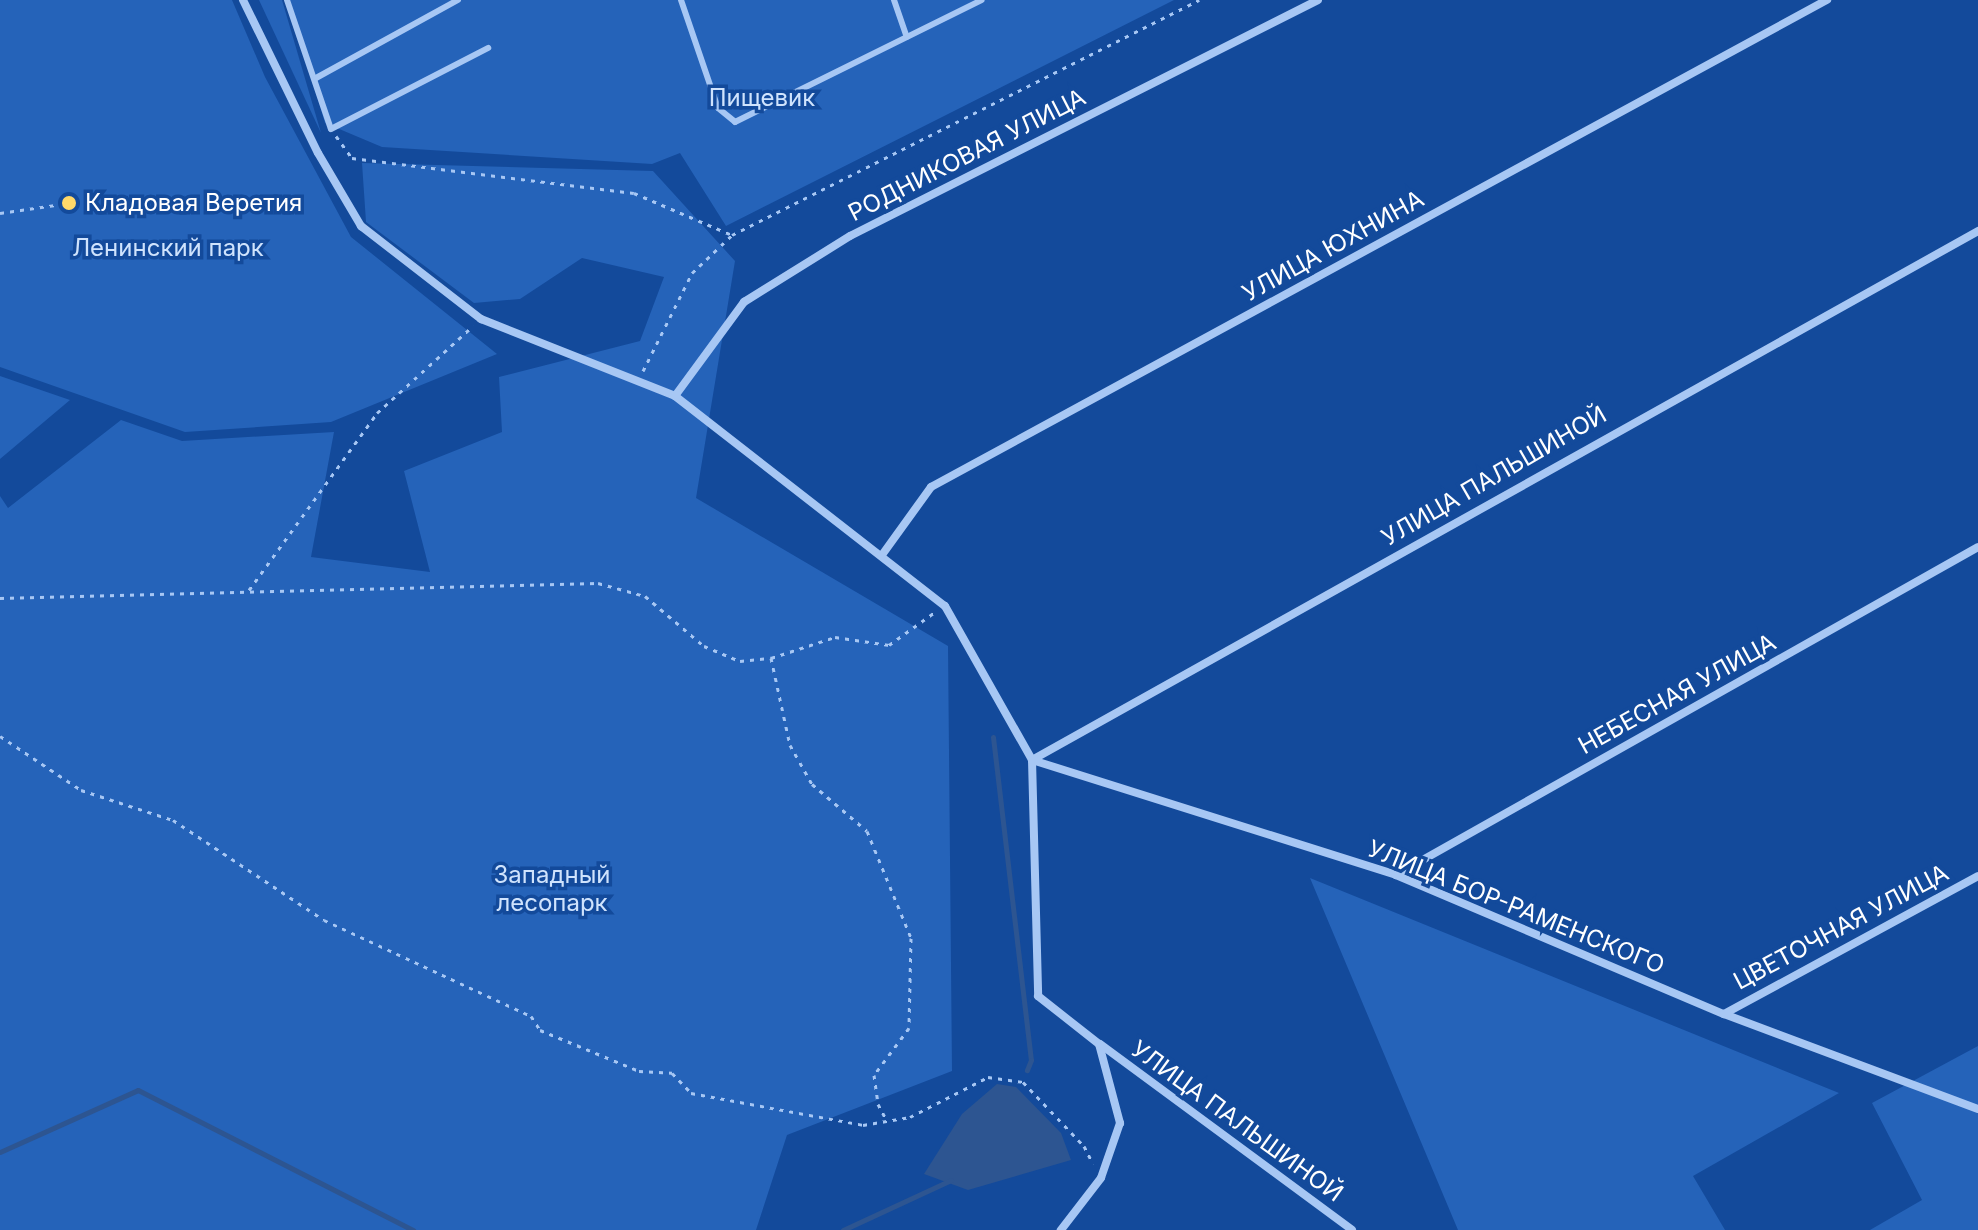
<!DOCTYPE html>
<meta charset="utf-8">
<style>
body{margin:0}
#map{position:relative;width:1978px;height:1230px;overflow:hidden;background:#134a9b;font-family:Inter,sans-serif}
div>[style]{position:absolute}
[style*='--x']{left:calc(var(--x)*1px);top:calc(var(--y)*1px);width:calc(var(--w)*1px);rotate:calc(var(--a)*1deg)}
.green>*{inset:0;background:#2563b9}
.water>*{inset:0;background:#2d5591}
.stream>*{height:5px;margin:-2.5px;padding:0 2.5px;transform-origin:2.5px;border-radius:2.5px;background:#2d5591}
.path>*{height:3px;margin-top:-1.5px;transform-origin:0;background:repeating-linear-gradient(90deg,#a7c7f4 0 4px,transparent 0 10px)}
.service>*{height:6px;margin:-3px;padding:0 3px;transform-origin:3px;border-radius:3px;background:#a7c7f4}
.minor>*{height:8px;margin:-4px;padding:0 4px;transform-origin:4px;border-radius:4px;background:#a7c7f4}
.dots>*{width:22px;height:22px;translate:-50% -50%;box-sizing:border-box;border:4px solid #134a9b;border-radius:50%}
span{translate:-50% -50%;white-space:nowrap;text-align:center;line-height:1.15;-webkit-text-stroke:7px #134a9b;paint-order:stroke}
.park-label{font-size:24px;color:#cfe3fd}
.street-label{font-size:24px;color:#fff}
.poi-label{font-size:24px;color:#fff}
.left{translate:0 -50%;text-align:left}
</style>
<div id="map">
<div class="green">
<i style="clip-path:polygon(0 0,232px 0,265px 77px,351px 237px,497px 354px,331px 422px,185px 432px,0 367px)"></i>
<i style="clip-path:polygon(259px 0,282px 0,321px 133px)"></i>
<i style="clip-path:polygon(288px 0,1174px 0,726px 226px,680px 153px,652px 164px,382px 147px,325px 123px)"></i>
<i style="clip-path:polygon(362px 163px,653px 171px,735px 261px,696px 498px,948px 646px,952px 1071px,787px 1135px,756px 1230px,0 1230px,0 496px,8px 508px,121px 420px,182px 441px,334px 432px,311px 557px,430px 572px,404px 471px,502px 432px,499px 377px,640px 341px,664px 277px,582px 258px,520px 299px,474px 303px,366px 222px)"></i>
<i style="clip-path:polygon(0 376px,70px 400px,0 459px)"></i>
<i style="clip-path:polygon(1310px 878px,1839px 1093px,1693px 1176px,1725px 1230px,1458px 1230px)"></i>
<i style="clip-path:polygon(1978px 1046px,1978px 1230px,1870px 1230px,1922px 1200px,1872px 1103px)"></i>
</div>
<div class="water">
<i style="clip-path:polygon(997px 1084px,1016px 1087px,1061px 1133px,1071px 1160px,968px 1190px,924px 1174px,962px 1114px)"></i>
</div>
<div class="stream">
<i style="--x:993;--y:737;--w:325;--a:83.3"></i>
<i style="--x:1031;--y:1060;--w:11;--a:112"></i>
<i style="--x:0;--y:1152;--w:151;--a:-24.2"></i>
<i style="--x:138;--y:1090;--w:309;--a:27"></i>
<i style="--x:843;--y:1230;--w:119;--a:-24.8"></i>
</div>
<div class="path">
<i style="--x:336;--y:136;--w:27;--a:54"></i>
<i style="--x:352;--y:158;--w:284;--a:7.1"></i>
<i style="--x:634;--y:193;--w:107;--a:23.2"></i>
<i style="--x:732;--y:235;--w:523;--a:-26.71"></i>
<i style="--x:0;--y:213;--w:70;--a:-8.2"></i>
<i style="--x:643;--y:371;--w:110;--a:-63.4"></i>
<i style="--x:692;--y:273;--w:55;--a:-43.5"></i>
<i style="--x:249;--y:590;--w:218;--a:-54.1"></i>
<i style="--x:377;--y:413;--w:130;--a:-42.2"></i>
<i style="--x:0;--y:598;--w:598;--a:-1.44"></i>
<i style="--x:598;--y:583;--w:49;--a:15.5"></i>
<i style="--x:645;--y:596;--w:77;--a:40.3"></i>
<i style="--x:704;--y:646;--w:39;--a:23"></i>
<i style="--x:740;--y:661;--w:31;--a:-6"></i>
<i style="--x:771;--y:658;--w:67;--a:-18.2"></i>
<i style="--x:835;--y:637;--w:55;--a:8.4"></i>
<i style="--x:889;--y:645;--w:57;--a:-35.7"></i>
<i style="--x:771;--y:658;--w:89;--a:77.7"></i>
<i style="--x:790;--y:745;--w:45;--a:60.6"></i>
<i style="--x:812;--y:784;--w:72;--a:40.5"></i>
<i style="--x:867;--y:831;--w:116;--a:67.6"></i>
<i style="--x:911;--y:938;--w:90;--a:91.3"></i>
<i style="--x:909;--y:1028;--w:59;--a:126.7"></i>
<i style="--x:874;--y:1075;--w:29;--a:82"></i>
<i style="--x:878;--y:1104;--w:19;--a:62"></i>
<i style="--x:0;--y:736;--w:97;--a:33.7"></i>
<i style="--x:81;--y:790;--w:97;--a:18.1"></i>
<i style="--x:173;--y:820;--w:181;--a:33.5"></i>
<i style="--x:324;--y:920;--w:228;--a:24.9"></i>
<i style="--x:531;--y:1016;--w:17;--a:57"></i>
<i style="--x:540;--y:1030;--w:107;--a:22.5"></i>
<i style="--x:639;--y:1071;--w:33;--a:3"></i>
<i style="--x:672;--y:1073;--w:28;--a:46"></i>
<i style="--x:691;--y:1093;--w:175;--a:10.5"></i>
<i style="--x:863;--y:1125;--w:48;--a:-9.7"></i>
<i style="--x:910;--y:1117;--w:88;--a:-27.1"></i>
<i style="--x:988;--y:1077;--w:35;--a:8"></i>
<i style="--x:1023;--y:1082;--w:88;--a:46.4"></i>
<i style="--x:1084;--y:1146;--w:20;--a:63"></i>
</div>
<div class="service">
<i style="--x:287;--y:0;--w:136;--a:71.2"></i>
<i style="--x:331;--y:129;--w:177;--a:-27.3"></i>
<i style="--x:681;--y:0;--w:114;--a:71.1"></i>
<i style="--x:718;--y:108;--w:22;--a:39"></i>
<i style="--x:735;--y:122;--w:275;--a:-26.3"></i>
<i style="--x:894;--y:0;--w:39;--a:71"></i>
<i style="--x:316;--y:78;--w:162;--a:-28.8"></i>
</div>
<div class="minor">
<i style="--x:243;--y:0;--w:170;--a:63.9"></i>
<i style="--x:318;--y:153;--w:85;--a:59.5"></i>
<i style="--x:361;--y:226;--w:152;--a:37.8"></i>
<i style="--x:481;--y:319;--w:209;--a:21.6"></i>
<i style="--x:675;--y:396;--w:342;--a:37.9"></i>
<i style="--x:945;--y:606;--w:177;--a:60.5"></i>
<i style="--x:1032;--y:760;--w:236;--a:88.5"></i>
<i style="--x:1038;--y:996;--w:78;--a:38.2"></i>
<i style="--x:1099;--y:1044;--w:82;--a:75.1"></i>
<i style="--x:1120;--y:1123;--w:58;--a:109.1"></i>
<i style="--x:1101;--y:1178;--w:66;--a:127.6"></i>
<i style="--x:675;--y:396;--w:117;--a:-53.7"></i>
<i style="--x:744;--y:302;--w:125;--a:-31.9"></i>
<i style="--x:850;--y:236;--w:524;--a:-26.76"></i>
<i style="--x:882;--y:555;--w:84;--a:-54.2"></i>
<i style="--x:931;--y:487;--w:1020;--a:-28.53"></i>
<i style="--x:1032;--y:760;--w:1084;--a:-29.21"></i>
<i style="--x:1032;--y:760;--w:382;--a:17.5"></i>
<i style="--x:1396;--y:875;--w:356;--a:23"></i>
<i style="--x:1724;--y:1014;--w:271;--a:20.5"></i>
<i style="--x:1396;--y:875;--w:668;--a:-29.4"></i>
<i style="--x:1724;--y:1014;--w:289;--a:-28.5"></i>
<i style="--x:1100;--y:1044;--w:313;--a:36.4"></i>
</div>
<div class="dots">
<i style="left:69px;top:203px;background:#ffd869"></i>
</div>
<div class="park-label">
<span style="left:762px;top:98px">Пищевик</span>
<span style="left:168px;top:248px">Ленинский парк</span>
<span style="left:552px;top:889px">Западный<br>лесопарк</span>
</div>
<div class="street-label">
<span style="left:967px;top:155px;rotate:-27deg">РОДНИКОВАЯ УЛИЦА</span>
<span style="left:1333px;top:246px;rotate:-29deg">УЛИЦА ЮХНИНА</span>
<span style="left:1494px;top:476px;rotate:-30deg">УЛИЦА ПАЛЬШИНОЙ</span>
<span style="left:1677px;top:694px;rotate:-29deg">НЕБЕСНАЯ УЛИЦА</span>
<span style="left:1516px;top:907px;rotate:22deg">УЛИЦА БОР-РАМЕНСКОГО</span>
<span style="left:1841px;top:927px;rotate:-28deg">ЦВЕТОЧНАЯ УЛИЦА</span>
<span style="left:1237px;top:1121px;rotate:36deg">УЛИЦА ПАЛЬШИНОЙ</span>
</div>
<div class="poi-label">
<span class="left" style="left:85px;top:203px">Кладовая Веретия</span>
</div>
</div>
